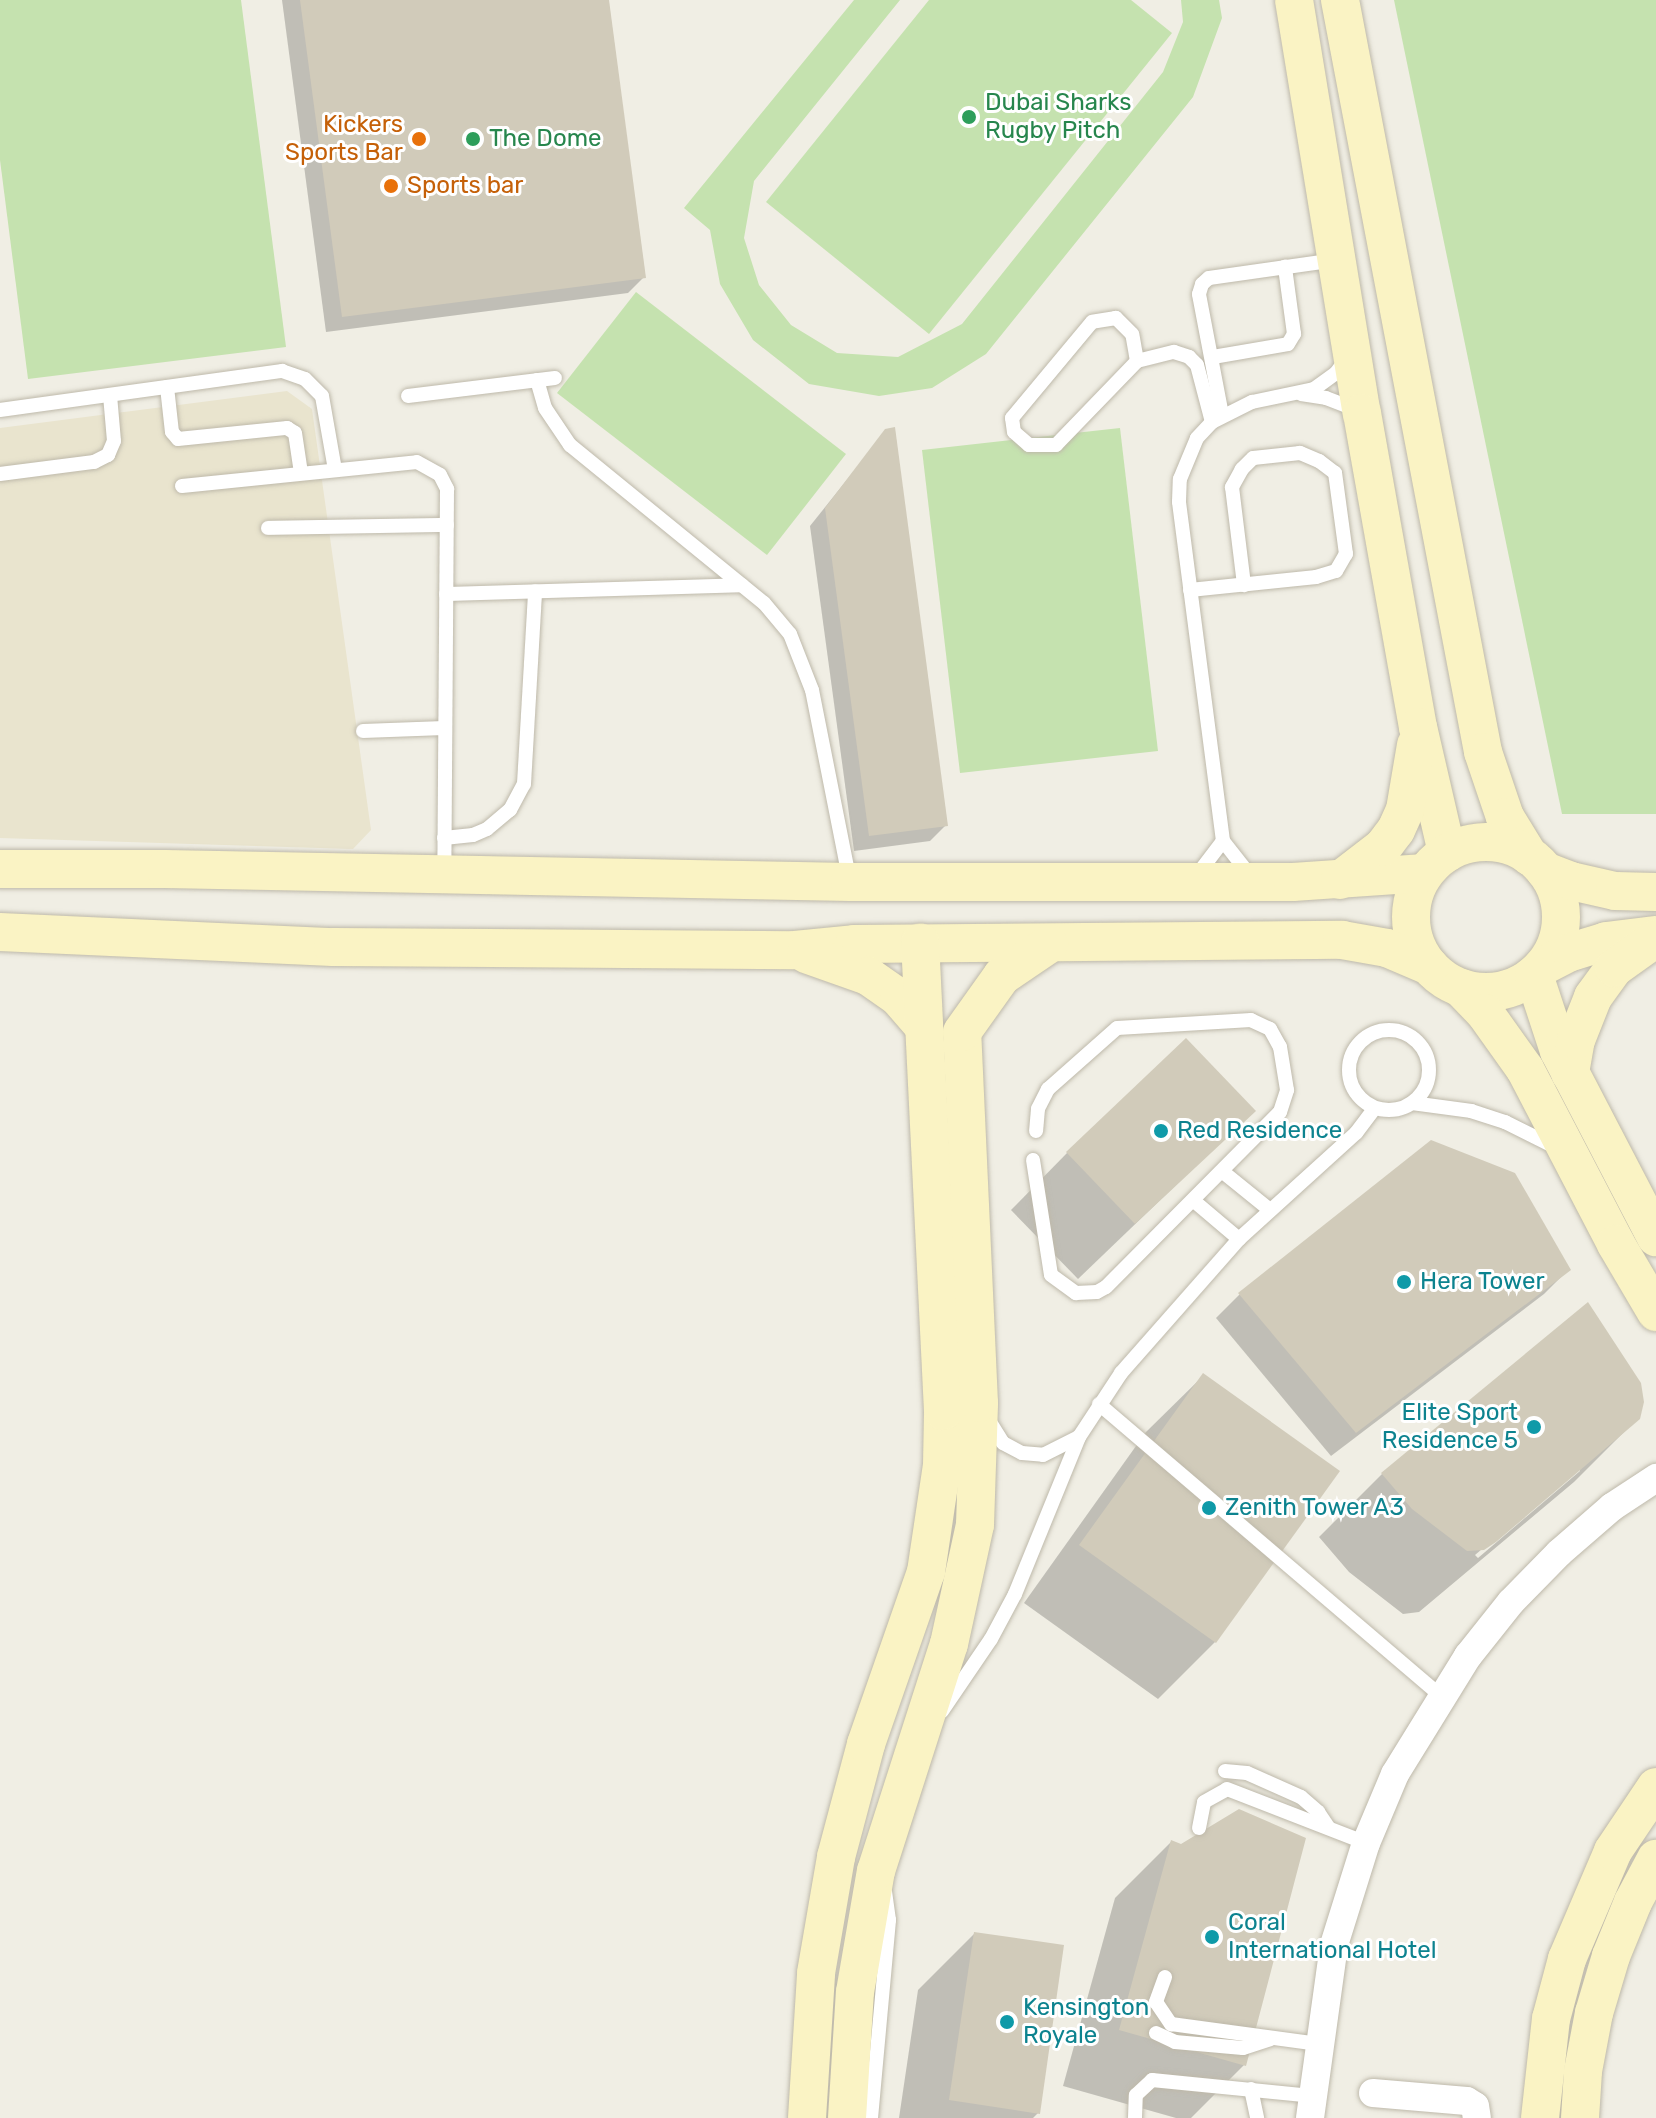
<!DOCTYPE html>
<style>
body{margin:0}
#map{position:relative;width:1656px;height:2118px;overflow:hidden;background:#f0eee4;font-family:Rubik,sans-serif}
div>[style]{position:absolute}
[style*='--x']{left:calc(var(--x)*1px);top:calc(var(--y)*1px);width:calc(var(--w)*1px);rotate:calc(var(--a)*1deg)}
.education>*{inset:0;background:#e9e4ce}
.green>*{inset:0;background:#c5e2af}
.shadow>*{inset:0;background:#0003}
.building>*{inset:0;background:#d1cbba}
.roads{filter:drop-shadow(0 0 2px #beb9aa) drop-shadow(0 0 2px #beb9aa)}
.lane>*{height:14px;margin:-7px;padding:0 7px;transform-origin:7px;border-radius:7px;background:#fff}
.lane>.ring{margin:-7px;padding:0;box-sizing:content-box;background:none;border:14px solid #fff;border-radius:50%}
.street>*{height:28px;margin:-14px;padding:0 14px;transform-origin:14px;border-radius:14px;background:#fff}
.secondary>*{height:38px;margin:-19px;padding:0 19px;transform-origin:19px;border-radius:19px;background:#faf3c4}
.secondary>.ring{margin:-19px;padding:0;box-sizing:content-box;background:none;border:38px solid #faf3c4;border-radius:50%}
.dots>*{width:22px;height:22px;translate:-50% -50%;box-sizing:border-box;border:4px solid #fff;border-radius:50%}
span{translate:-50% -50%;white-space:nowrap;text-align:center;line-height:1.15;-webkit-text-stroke:6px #fff;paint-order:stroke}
.leisure-label{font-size:24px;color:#27864d}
.left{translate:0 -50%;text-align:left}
.food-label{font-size:24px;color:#c56008}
.right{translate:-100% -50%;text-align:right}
.culture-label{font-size:24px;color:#0d838f}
</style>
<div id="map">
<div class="education">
<i style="clip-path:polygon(287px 391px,312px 409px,371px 830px,353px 849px,0 838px,0 428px)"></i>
</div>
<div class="green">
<i style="clip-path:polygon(0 0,241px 0,286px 347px,28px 379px,0 160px)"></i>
<i style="clip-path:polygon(854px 0,900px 0,754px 181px,744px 238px,759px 285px,791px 325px,837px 353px,898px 357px,962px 324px,1163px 72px,1183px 22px,1181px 0,1219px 0,1222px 18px,1193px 97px,986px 354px,932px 388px,879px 396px,809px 384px,753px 340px,720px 284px,710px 230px,684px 208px)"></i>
<i style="clip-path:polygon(929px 0,1131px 0,1172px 33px,929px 334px,766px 202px)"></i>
<i style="clip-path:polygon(1394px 0,1656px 0,1656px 814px,1562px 814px)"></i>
<i style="clip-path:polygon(636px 292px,846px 454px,767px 555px,557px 393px)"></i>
<i style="clip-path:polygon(1120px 428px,1158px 751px,960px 773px,922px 450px)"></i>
</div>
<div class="shadow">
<i style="clip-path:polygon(282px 0,607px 0,644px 277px,628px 293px,326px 332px)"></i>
<i style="clip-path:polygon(886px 431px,946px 825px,930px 841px,854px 851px,810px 526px)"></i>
<i style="clip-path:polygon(1253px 1111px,1078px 1279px,1011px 1210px,1067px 1153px)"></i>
<i style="clip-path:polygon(1568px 1270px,1544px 1294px,1331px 1456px,1216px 1318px,1240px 1294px)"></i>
<i style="clip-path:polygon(evenodd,1587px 1305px,1638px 1418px,1574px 1482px,1419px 1612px,1403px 1614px,1349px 1572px,1319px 1537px,1382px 1474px,1587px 1305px,1580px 1466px,1580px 1471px,1478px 1558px,1475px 1555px,1580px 1466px)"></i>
<i style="clip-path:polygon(1203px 1376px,1337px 1472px,1215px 1642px,1158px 1699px,1024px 1603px,1146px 1432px)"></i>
<i style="clip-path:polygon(1171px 1842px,1181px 1846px,1244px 2065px,1191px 2118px,1176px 2118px,1063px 2086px,1115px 1898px)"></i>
<i style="clip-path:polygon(974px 1934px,1038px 2113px,1033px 2118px,899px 2118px,918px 1990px)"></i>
</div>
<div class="building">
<i style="clip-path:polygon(300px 0,609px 0,646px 278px,342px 317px)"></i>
<i style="clip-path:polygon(895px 427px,948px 826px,869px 836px,825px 508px,885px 429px)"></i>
<i style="clip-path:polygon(1186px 1038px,1256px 1111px,1135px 1224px,1066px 1152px)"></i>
<i style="clip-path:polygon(1431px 1140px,1515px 1173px,1571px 1270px,1356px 1433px,1238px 1293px)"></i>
<i style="clip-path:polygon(1588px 1302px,1641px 1383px,1644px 1402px,1640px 1419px,1496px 1542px,1484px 1550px,1467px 1551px,1412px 1509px,1381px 1473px)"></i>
<i style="clip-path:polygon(1203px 1373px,1340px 1471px,1216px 1643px,1079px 1545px)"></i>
<i style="clip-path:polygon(1239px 1809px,1306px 1838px,1246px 2066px,1119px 2030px,1171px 1840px,1181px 1844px)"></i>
<i style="clip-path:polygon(974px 1932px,1064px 1945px,1040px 2114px,949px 2100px)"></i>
</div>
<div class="roads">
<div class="lane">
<i style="--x:1213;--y:357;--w:76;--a:-9.8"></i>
<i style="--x:1288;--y:344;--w:12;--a:-59"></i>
<i style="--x:1294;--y:334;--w:68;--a:-97.7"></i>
<i style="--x:1137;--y:361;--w:27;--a:-100"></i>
<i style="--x:1132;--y:334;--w:23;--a:-135"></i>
<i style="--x:1116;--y:318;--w:24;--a:171"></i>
<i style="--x:1092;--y:322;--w:125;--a:129.8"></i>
<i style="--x:1012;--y:418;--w:14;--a:82"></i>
<i style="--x:1014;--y:432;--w:20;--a:41"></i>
<i style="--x:1029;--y:445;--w:27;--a:0"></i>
<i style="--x:1056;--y:445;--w:117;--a:-46"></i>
<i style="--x:1137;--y:361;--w:38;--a:-14"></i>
<i style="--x:1174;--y:352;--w:16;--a:18"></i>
<i style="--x:1189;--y:357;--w:11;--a:45"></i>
<i style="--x:1197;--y:365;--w:59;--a:75.3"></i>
<i style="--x:537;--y:380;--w:29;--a:74"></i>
<i style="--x:545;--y:408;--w:45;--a:56"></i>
<i style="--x:570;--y:445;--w:250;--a:39.2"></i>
<i style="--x:764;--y:603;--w:40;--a:50"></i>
<i style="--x:790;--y:634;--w:60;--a:68.6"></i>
<i style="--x:812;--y:690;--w:196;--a:78.8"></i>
<i style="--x:167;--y:387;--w:45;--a:83.7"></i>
<i style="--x:172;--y:432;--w:9;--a:49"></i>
<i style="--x:178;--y:439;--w:110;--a:-5.8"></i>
<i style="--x:287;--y:428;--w:9;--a:32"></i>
<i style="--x:295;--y:433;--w:40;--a:81.5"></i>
<i style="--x:1301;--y:394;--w:25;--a:9"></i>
<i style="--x:1326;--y:398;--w:34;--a:21"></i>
<i style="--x:408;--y:396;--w:148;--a:-7"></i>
<i style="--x:0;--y:410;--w:285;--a:-7.9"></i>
<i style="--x:282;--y:371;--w:24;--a:19"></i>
<i style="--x:305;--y:379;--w:24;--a:45"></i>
<i style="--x:322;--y:396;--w:75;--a:80"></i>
<i style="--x:1222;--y:415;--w:123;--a:-100.8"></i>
<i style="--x:1199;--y:294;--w:10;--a:-73"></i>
<i style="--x:1202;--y:284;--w:9;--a:-41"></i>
<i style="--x:1209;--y:278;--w:128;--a:-8.1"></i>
<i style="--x:0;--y:474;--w:95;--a:-7.3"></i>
<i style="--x:94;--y:462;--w:16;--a:-27"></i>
<i style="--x:108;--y:455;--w:15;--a:-67"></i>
<i style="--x:114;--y:441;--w:46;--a:-95"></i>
<i style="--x:182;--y:486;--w:236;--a:-5.8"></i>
<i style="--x:417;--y:462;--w:26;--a:29"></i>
<i style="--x:440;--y:475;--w:16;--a:63"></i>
<i style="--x:447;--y:489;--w:385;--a:90.4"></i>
<i style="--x:268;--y:528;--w:179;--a:-1"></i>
<i style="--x:1190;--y:590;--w:127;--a:-5.9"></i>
<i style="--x:1316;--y:577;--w:21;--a:-17"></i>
<i style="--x:1336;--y:571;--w:20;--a:-60"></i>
<i style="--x:1346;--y:554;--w:82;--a:-97.7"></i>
<i style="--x:1335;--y:473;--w:20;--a:-143"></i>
<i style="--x:1319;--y:461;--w:21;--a:-157"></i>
<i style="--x:1300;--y:453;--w:47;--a:173.9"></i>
<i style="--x:1253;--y:458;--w:16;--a:135"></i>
<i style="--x:1242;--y:469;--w:21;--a:119"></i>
<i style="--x:1232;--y:487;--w:99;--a:83"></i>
<i style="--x:446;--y:594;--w:296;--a:-1.7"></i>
<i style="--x:363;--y:731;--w:81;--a:-2.1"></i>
<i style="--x:444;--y:838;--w:29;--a:-6"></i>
<i style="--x:473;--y:835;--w:15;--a:-23"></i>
<i style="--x:487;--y:829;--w:30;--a:-40"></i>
<i style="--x:510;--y:810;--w:30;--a:-62"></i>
<i style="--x:524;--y:784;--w:193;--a:-86.7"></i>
<i style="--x:1249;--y:874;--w:42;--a:-128.2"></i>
<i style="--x:1223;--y:841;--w:342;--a:-97.4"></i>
<i style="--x:1179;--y:502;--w:23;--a:-88"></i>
<i style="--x:1180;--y:479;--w:44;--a:-67.5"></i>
<i style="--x:1197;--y:438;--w:22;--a:-47"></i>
<i style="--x:1212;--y:422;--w:45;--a:-26.6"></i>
<i style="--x:1252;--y:402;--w:63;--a:-11.8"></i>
<i style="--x:1314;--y:389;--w:27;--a:-36"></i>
<i style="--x:1336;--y:373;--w:17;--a:-54"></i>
<i style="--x:1197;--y:875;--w:43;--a:-52.6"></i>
<i class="ring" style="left:1349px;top:1030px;width:66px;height:66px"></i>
<i style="--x:1412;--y:1103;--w:60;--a:7.7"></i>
<i style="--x:1471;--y:1111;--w:36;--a:18"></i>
<i style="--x:1505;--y:1122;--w:56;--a:26.6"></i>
<i style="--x:1033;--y:1160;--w:116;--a:81.1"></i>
<i style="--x:1051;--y:1275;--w:31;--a:36"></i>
<i style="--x:1076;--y:1293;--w:21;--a:-3"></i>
<i style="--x:1097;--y:1292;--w:10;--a:-29"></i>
<i style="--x:1106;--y:1287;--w:247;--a:-45.2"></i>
<i style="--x:1280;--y:1112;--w:23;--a:-72"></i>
<i style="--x:1287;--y:1090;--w:44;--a:-99.2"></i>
<i style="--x:1280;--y:1047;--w:21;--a:-119"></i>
<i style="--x:1270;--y:1029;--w:21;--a:-155"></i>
<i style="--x:1251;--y:1020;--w:134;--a:176.6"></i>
<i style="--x:1117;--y:1028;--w:92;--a:138.5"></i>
<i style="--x:1048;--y:1089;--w:22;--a:117"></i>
<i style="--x:1038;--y:1109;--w:22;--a:95"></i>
<i style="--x:1223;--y:1172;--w:60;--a:39"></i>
<i style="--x:1194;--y:1201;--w:59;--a:40.2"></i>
<i style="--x:1099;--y:1404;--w:450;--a:40.5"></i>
<i style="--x:988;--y:1419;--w:28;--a:58"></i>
<i style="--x:1003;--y:1443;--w:21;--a:28"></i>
<i style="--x:1022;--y:1453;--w:21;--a:5"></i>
<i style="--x:1043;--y:1455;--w:40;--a:-26.6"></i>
<i style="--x:942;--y:1711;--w:87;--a:-55.8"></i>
<i style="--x:991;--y:1639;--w:51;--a:-61.9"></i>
<i style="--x:1015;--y:1594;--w:170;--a:-67.8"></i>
<i style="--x:1079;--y:1437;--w:77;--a:-56.7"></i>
<i style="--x:1121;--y:1373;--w:179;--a:-48.6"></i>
<i style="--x:1239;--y:1239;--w:158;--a:-42.2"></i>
<i style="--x:1356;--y:1133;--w:31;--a:-53"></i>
<i style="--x:1225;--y:1771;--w:22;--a:5"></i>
<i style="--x:1247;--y:1773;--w:59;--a:24"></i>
<i style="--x:1301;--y:1797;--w:23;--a:41"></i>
<i style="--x:1318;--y:1812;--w:18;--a:56"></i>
<i style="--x:1199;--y:1828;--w:26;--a:-79"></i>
<i style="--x:1204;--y:1802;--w:26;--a:-29"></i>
<i style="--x:1227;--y:1789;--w:149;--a:21.2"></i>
<i style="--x:1165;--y:1977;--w:27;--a:110"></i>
<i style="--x:1156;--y:2002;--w:27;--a:56"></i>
<i style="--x:1171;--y:2024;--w:149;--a:7.7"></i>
<i style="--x:1156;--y:2033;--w:21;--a:25"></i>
<i style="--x:1175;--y:2042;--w:68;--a:5"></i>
<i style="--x:1243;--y:2048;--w:29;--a:-18"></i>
<i style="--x:1251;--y:2089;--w:30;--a:78"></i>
<i style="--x:871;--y:2118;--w:199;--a:-84.8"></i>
<i style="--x:889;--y:1920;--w:28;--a:-98"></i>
<i style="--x:1135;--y:2118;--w:23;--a:-88"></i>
<i style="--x:1136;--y:2095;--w:22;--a:-43"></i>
<i style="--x:1152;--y:2080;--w:160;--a:5.7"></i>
</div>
<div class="street">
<i style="--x:1373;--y:2093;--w:94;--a:4.9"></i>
<i style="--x:1467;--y:2101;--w:9;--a:32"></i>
<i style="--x:1475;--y:2106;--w:12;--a:81"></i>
<i style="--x:1310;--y:2118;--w:175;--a:-82.1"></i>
<i style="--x:1334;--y:1945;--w:107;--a:-72.6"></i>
<i style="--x:1366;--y:1843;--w:75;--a:-67.2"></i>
<i style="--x:1395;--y:1774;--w:139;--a:-58.3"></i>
<i style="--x:1468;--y:1656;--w:69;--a:-51.5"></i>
<i style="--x:1511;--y:1602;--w:69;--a:-45.6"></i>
<i style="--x:1559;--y:1553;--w:70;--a:-41"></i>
<i style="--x:1612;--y:1507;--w:53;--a:-33.4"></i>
</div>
<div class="secondary">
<i style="--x:1294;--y:0;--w:419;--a:80.7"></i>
<i style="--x:1362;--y:413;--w:319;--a:79.9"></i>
<i style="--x:1418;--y:727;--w:129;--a:77"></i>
<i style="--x:1340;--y:0;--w:765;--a:79.23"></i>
<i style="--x:1483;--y:752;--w:69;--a:71.3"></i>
<i style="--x:1505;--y:817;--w:46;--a:58.4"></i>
<i class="ring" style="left:1411px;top:842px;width:112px;height:112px"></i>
<i style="--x:0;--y:869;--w:165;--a:0"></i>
<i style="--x:165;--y:869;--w:685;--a:1.09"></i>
<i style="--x:850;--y:882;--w:443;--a:0"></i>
<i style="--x:1293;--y:882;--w:132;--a:-3.9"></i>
<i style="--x:1545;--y:871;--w:28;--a:21"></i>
<i style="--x:1571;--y:881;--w:45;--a:12.8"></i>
<i style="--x:1615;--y:891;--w:41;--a:1.4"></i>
<i style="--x:1340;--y:880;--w:54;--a:-37.5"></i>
<i style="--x:1383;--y:847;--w:21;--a:-53"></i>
<i style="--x:1396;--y:830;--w:22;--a:-66"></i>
<i style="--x:1405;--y:810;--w:66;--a:-80.4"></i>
<i style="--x:0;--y:932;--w:333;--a:2.6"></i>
<i style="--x:333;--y:947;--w:462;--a:0.4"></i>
<i style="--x:795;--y:950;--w:59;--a:-5.8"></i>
<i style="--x:854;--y:944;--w:488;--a:-0.5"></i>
<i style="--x:1342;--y:940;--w:46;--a:10.1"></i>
<i style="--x:1387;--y:948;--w:46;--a:23.2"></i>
<i style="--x:806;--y:954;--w:66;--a:19.5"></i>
<i style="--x:868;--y:976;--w:38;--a:35"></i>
<i style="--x:899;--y:998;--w:38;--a:49"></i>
<i style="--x:1543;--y:966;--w:31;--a:-27"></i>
<i style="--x:1571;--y:952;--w:37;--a:-17"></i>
<i style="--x:1606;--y:941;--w:49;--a:-7"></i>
<i style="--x:1534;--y:975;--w:80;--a:71.8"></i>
<i style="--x:1559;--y:1051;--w:210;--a:62.5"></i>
<i style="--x:1461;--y:988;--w:35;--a:46"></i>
<i style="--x:1485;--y:1013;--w:69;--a:54.5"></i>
<i style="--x:1525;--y:1069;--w:197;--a:62.5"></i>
<i style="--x:1616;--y:1244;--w:79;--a:59.5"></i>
<i style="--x:1570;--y:1073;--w:34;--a:-80"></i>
<i style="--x:1576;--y:1040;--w:46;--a:-68.4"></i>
<i style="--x:1593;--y:997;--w:36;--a:-54"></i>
<i style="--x:1614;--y:968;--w:52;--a:-35.5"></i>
<i style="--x:807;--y:2118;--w:145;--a:-86.4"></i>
<i style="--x:816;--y:1973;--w:118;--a:-80.2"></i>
<i style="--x:836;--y:1857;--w:117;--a:-75.1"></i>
<i style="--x:866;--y:1744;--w:182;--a:-70.8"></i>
<i style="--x:926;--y:1572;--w:108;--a:-81.5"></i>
<i style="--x:942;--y:1465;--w:54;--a:-88.9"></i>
<i style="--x:943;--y:1411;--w:469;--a:-92.8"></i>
<i style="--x:847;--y:2118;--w:126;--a:-86.4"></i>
<i style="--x:855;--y:1992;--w:123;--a:-80.2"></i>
<i style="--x:876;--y:1871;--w:238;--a:-72.2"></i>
<i style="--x:949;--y:1644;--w:122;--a:-77.7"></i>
<i style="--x:975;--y:1525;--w:122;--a:-88.1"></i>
<i style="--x:979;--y:1403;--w:371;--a:-92.6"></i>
<i style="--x:962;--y:1032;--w:69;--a:-54.5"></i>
<i style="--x:1002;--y:976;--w:57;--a:-34.2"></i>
<i style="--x:1540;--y:2118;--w:100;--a:-83.7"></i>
<i style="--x:1551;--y:2019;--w:62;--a:-75.1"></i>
<i style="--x:1567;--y:1959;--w:117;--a:-66.9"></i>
<i style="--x:1613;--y:1851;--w:77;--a:-56.1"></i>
<i style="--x:1580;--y:2118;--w:47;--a:-86.3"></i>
<i style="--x:1583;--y:2071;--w:59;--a:-79.3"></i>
<i style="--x:1594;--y:2013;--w:59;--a:-73.4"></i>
<i style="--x:1611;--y:1956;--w:58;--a:-67.8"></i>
<i style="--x:1633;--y:1902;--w:49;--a:-61.9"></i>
</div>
</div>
<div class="dots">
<i style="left:969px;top:117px;background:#2e9e5b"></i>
<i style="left:419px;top:139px;background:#e8710a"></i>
<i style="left:473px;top:139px;background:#2e9e5b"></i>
<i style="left:391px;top:186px;background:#e8710a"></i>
<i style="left:1161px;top:1131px;background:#0f9aa8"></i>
<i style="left:1404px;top:1282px;background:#0f9aa8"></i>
<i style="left:1534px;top:1427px;background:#0f9aa8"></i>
<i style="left:1209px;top:1508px;background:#0f9aa8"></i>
<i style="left:1212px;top:1937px;background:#0f9aa8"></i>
<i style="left:1007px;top:2022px;background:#0f9aa8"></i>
</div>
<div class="leisure-label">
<span class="left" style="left:985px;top:117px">Dubai Sharks<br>Rugby Pitch</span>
<span class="left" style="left:489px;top:139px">The Dome</span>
</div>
<div class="food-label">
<span class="right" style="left:403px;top:139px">Kickers<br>Sports Bar</span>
<span class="left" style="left:407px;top:186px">Sports bar</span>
</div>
<div class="culture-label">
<span class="left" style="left:1177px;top:1131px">Red Residence</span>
<span class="left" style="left:1420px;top:1282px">Hera Tower</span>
<span class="right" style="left:1518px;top:1427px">Elite Sport<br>Residence 5</span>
<span class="left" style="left:1225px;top:1508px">Zenith Tower A3</span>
<span class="left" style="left:1228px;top:1937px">Coral<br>International Hotel</span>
<span class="left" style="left:1023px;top:2022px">Kensington<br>Royale</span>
</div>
</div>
